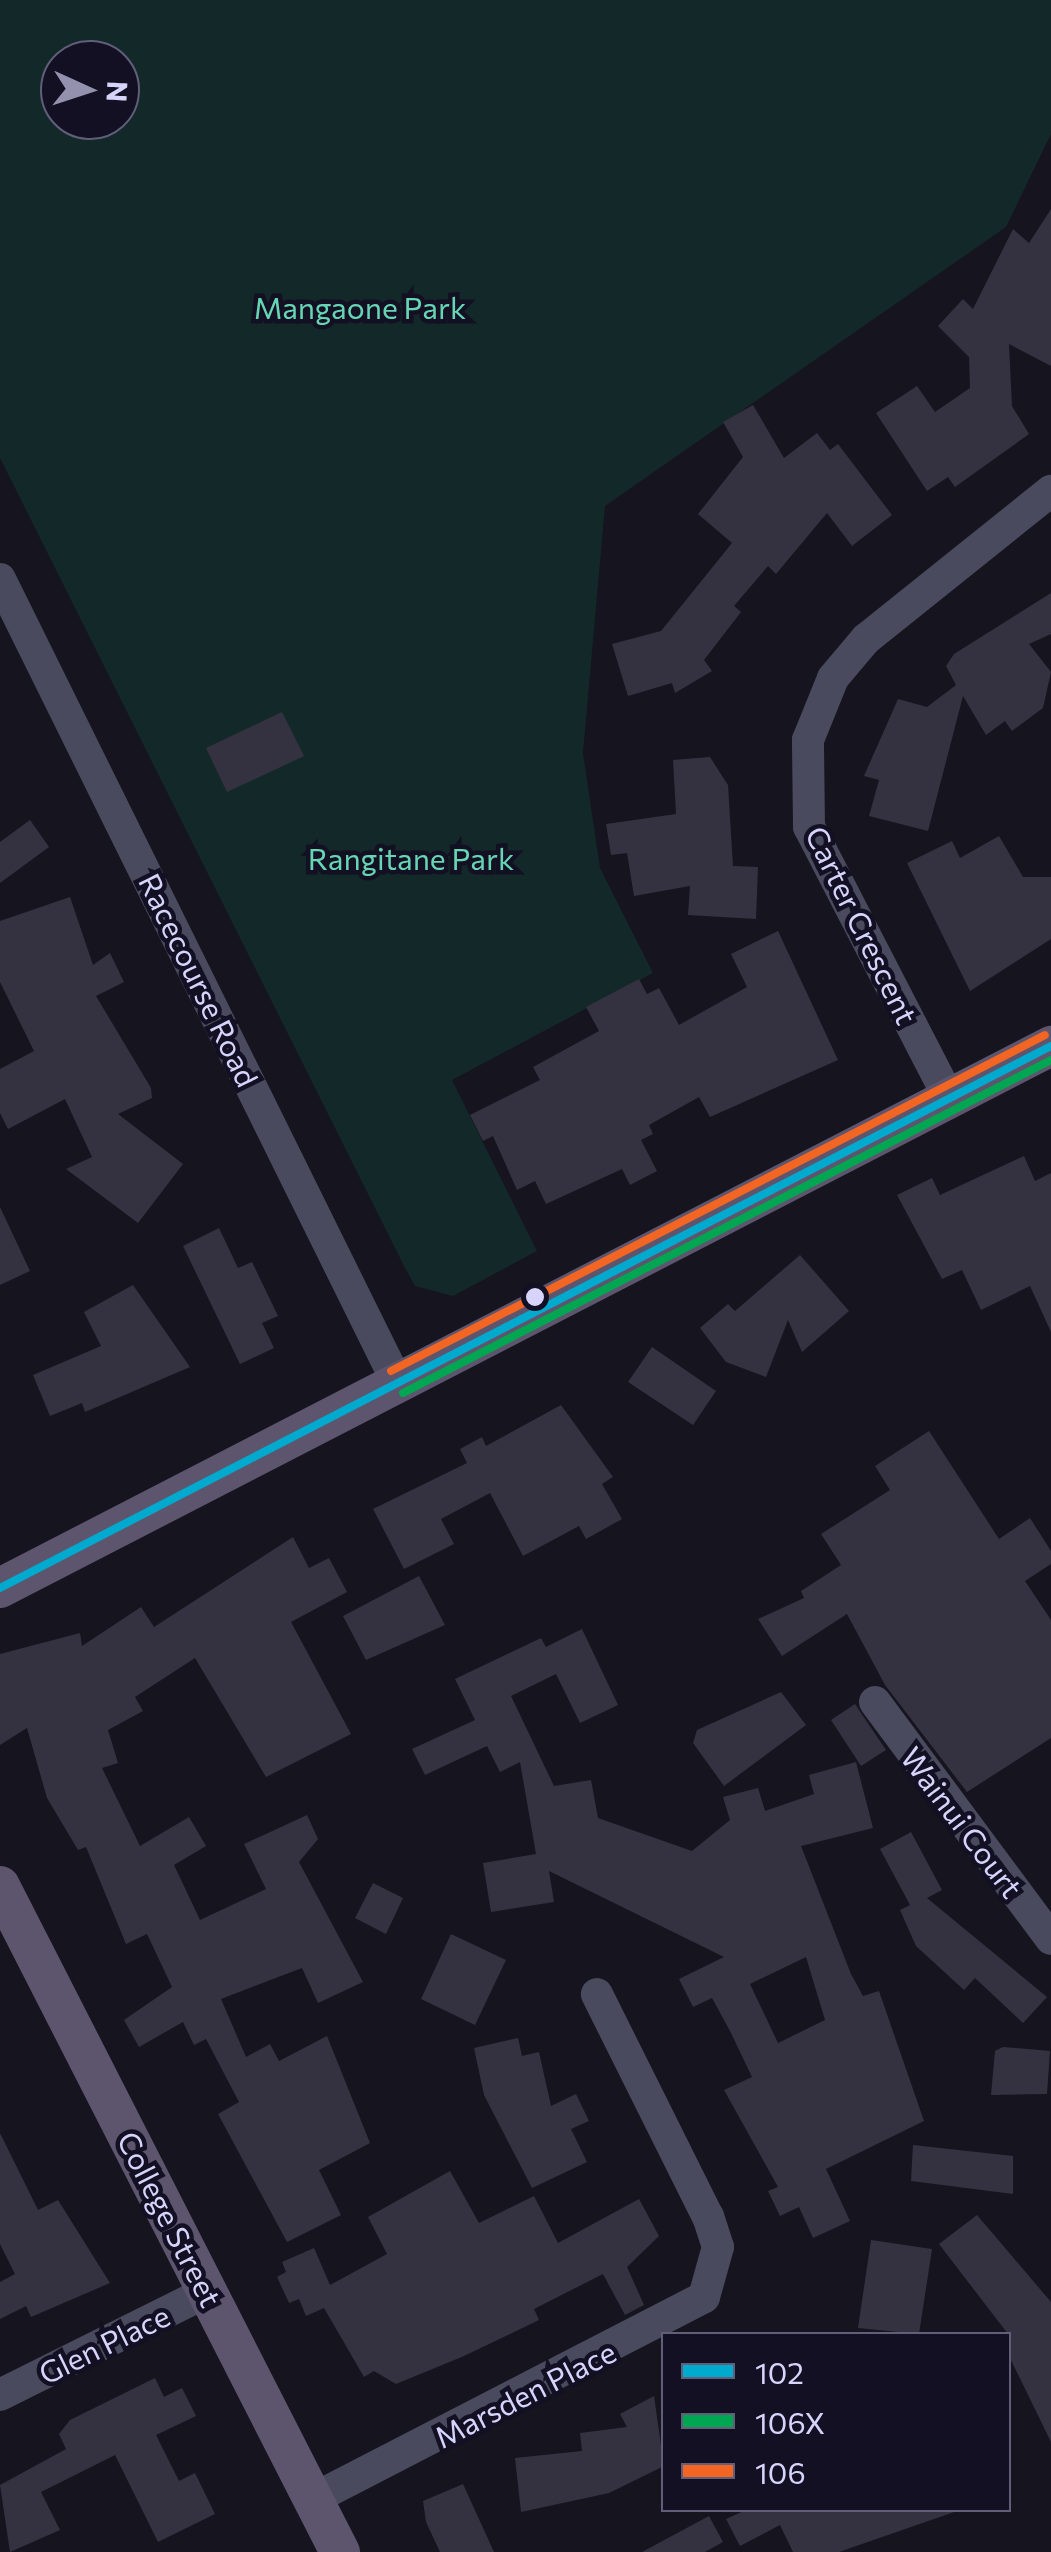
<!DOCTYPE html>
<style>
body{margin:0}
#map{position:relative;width:1051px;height:2552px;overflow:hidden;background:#16141e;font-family:Commissioner,sans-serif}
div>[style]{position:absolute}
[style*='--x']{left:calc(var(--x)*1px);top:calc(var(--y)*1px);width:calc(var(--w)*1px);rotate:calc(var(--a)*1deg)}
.green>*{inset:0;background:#132828}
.building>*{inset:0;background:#343240}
.minor>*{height:32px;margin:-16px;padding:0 16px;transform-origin:16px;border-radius:16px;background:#4a4a5e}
.major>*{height:40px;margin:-20px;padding:0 20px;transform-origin:20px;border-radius:20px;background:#5d556e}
.bus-1>*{height:8px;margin:-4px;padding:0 4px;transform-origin:4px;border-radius:4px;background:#00a9ce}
.bus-2>*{height:8px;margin:-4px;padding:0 4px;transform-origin:4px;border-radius:4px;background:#00a651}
.bus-3>*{height:8px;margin:-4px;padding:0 4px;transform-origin:4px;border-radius:4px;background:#f26522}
.dots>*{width:28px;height:28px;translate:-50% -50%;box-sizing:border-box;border:5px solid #121022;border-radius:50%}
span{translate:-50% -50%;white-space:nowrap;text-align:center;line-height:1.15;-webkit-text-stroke:9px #121022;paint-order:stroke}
.park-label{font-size:30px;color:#66d5b4}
.street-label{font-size:30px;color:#d6d4fb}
.legend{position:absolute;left:661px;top:2332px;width:350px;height:180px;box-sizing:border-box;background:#121022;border:2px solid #605e79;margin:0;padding:12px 18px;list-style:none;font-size:30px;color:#d6d4fb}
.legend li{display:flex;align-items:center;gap:20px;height:50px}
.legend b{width:50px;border:2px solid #605e79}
.north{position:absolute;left:40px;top:40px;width:100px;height:100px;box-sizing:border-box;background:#121022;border:2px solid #605e79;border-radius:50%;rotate:93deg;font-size:28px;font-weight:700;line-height:40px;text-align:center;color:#d6d4fb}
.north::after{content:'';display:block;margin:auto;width:35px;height:45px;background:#9391ae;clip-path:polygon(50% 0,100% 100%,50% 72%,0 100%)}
</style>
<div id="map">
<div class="green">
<i style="clip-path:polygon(evenodd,0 0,1051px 0,1051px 134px,1006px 227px,605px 506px,583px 753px,600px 868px,653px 973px,452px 1080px,537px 1251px,453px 1296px,415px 1286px,405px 1268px,0 458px,0 0,60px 60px,120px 60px,120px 120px,60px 120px,60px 60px)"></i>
</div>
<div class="building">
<i style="clip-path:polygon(1051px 209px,1051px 366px,1009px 344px,1012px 406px,1029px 434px,955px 487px,948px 477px,927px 491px,876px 413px,917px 386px,935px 412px,970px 388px,969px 357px,938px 326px,963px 299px,973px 309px,1013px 229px,1029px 243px)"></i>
<i style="clip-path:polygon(753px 405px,784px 458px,817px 433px,830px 450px,838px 444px,892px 515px,852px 546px,827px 513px,776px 574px,768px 566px,734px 606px,741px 612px,704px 660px,712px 671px,675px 693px,672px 683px,628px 696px,612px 644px,661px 631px,732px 543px,698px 514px,743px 457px,723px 422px)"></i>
<i style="clip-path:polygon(1051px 593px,1051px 634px,1029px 644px,1051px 672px,1043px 708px,1012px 731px,1005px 721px,986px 735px,963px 696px,928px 831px,869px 816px,879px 780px,864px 776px,898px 699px,927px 707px,956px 685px,946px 666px,954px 654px)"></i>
<i style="clip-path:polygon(282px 712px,304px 756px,227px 792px,206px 748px)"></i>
<i style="clip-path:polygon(710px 757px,728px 785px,733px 866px,758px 867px,756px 919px,688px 915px,690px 886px,634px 896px,627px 853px,611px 855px,606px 824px,676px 814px,673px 760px)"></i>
<i style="clip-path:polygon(30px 820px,49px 847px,0 883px,0 842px)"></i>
<i style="clip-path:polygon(999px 836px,1023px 877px,1051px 877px,1051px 939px,970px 991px,907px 863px,952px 841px,960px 858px)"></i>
<i style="clip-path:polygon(70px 897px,93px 965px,110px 953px,124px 982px,96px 996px,151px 1088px,152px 1098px,118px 1114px,183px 1164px,138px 1223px,66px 1169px,92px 1157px,65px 1099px,8px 1129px,0 1113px,0 1069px,34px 1051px,0 982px,0 921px)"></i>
<i style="clip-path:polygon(778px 931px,838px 1060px,710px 1117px,699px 1097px,649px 1125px,653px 1134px,641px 1140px,657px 1171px,630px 1185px,622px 1169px,546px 1204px,535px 1181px,517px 1190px,493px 1136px,483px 1141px,470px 1115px,540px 1080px,533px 1067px,599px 1031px,586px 1007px,639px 979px,647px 994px,659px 988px,679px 1025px,747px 987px,731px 954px)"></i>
<i style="clip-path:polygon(1024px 1156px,1035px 1181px,1051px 1173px,1051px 1332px,1030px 1286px,981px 1310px,962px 1270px,942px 1279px,897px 1195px,932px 1178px,940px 1195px)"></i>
<i style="clip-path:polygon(0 1207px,30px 1271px,0 1285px)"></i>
<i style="clip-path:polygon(219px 1228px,238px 1268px,252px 1262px,278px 1316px,262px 1323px,274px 1348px,240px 1364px,183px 1246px)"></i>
<i style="clip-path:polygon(800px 1255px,849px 1311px,802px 1352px,788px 1320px,766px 1377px,726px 1362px,700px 1328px,728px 1304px,735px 1311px)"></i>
<i style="clip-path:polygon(133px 1285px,190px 1367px,85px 1412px,82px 1403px,50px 1416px,33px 1375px,101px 1346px,84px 1312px)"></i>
<i style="clip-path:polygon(652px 1347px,716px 1391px,693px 1425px,628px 1382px)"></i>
<i style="clip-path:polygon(561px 1405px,613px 1477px,602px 1484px,622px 1519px,586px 1539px,579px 1526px,523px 1556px,490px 1493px,441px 1519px,454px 1544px,404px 1569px,373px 1509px,467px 1463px,460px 1449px,482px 1437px,486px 1446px)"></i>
<i style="clip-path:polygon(929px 1431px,999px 1539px,1030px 1518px,1051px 1551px,1051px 1564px,1025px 1581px,1051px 1620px,1051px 1738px,967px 1792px,885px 1685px,847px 1614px,782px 1656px,758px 1619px,804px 1598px,801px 1591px,841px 1565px,821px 1534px,890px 1490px,875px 1466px)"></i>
<i style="clip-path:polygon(293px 1537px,309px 1568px,329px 1558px,347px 1592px,291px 1622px,351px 1734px,266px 1777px,195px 1658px,135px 1697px,143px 1711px,108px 1730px,118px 1763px,102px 1768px,140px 1846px,189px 1817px,206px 1846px,174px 1865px,200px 1920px,266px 1889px,244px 1844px,307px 1815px,318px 1839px,299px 1862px,363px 1982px,318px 2003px,302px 1968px,221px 1999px,246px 2057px,270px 2044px,279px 2061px,327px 2036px,370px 2143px,319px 2170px,341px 2215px,287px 2242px,218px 2114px,239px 2102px,206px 2039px,194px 2045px,183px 2022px,139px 2047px,124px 2020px,172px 1987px,147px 1934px,126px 1944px,86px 1847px,78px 1850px,47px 1798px,27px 1728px,0 1745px,0 1654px,80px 1633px,82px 1646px,141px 1607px,154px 1627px)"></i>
<i style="clip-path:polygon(419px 1576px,445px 1625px,366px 1660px,343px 1616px)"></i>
<i style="clip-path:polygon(evenodd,582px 1629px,618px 1705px,580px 1723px,556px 1674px,511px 1696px,554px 1786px,591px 1780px,598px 1818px,692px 1851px,730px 1820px,723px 1797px,758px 1788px,765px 1811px,814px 1794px,809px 1775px,856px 1762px,873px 1828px,801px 1846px,851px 1974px,863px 1996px,879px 1991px,924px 2121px,826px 2169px,850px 2221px,813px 2238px,799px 2207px,780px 2216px,768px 2191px,778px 2187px,724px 2090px,752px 2077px,730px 2031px,712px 1998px,693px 2007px,679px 1979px,724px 1957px,549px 1871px,554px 1902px,491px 1912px,483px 1863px,536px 1854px,520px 1762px,500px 1772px,487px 1746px,425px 1775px,412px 1749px,475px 1720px,455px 1679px,541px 1638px,546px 1647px,582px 1629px,806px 1957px,825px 2020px,778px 2043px,750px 1984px,806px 1957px)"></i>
<i style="clip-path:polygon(781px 1692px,806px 1725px,724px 1786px,693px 1743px,697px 1730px)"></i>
<i style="clip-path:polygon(855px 1704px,886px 1750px,861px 1766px,831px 1720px)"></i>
<i style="clip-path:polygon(911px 1832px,942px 1890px,927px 1898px,1047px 1997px,1023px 2023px,975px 1978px,964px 1990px,916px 1946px,900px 1910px,910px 1905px,880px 1849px)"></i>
<i style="clip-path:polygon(373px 1883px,403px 1898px,386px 1934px,355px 1918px)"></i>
<i style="clip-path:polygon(451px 1934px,506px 1960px,475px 2025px,421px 1999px)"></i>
<i style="clip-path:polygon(518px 2038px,522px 2056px,539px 2052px,551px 2106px,576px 2094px,589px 2121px,571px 2129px,587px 2162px,532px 2188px,484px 2095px,474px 2048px)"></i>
<i style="clip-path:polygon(1003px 2047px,1050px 2051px,1047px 2094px,991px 2095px,995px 2051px)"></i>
<i style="clip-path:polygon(0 2133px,38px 2210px,58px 2200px,110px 2283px,31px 2317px,26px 2306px,0 2319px,0 2282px,15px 2274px,0 2244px)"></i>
<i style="clip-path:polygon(913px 2145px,1013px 2156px,1013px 2194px,911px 2181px)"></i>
<i style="clip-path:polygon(450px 2171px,479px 2223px,534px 2196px,558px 2243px,639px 2199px,659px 2236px,627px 2267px,644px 2305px,625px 2315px,603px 2274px,534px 2309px,539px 2320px,464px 2356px,396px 2384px,374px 2371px,364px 2377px,324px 2308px,306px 2316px,299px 2299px,289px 2303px,277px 2277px,286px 2272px,282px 2262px,314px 2248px,330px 2285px,387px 2254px,368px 2217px)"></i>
<i style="clip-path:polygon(977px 2215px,1051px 2302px,1051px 2442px,1008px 2354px,1008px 2334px,939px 2244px)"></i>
<i style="clip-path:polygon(871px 2240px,932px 2249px,919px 2334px,858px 2328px)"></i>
<i style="clip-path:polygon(155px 2378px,164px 2397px,182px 2388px,196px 2416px,156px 2435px,179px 2481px,195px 2473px,215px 2514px,158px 2542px,115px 2455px,41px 2492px,60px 2530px,10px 2552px,0 2485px,66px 2449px,59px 2434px,70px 2420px)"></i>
<i style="clip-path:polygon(654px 2396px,664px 2466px,609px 2493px,521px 2512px,515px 2458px,582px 2451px,580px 2433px,627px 2427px,620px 2414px)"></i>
<i style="clip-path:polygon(463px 2484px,494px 2552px,440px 2552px,426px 2522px,423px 2501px)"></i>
<i style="clip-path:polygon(746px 2510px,960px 2510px,839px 2552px,793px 2552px,780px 2525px,740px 2546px,726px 2519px)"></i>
<i style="clip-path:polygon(709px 2516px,723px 2542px,705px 2552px,642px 2552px)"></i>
</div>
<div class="minor">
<i style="--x:0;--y:579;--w:896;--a:63.69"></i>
<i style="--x:949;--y:1098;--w:305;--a:-117.3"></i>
<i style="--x:809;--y:827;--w:87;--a:-90.7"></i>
<i style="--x:808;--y:740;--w:67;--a:-68"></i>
<i style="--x:833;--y:678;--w:51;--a:-49.8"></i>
<i style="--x:866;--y:639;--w:237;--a:-38.7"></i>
<i style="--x:875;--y:1702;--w:295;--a:53.4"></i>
<i style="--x:0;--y:2395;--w:231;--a:-26.5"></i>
<i style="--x:313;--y:2499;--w:440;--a:-27.3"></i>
<i style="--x:704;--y:2297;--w:52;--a:-74.4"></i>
<i style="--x:718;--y:2247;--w:32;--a:-108"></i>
<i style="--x:708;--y:2217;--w:249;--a:-116.5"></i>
</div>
<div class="major">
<i style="--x:0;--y:1588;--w:1183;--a:-27.28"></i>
<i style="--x:0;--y:1886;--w:748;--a:62.96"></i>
</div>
<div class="bus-1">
<i style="--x:0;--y:1588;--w:1183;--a:-27.28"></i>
</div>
<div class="bus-2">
<i style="--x:403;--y:1393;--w:729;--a:-27.2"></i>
</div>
<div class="bus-3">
<i style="--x:391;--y:1371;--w:735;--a:-27.19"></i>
</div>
<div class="dots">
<i style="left:535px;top:1297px;background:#d6d4fb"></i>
</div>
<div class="park-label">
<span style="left:360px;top:307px">Mangaone Park</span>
<span style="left:411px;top:858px">Rangitane Park</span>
</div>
<div class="street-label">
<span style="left:862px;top:925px;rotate:64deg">Carter Crescent</span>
<span style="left:199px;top:980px;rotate:64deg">Racecourse Road</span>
<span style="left:962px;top:1822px;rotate:53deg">Wainui Court</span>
<span style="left:170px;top:2219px;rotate:63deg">College Street</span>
<span style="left:104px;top:2344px;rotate:-26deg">Glen Place</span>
<span style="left:525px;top:2394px;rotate:-27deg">Marsden Place</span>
</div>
<ul class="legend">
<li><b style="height:12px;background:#00a9ce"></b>102</li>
<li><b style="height:12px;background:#00a651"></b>106X</li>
<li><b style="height:12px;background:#f26522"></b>106</li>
</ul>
<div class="north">N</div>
</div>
